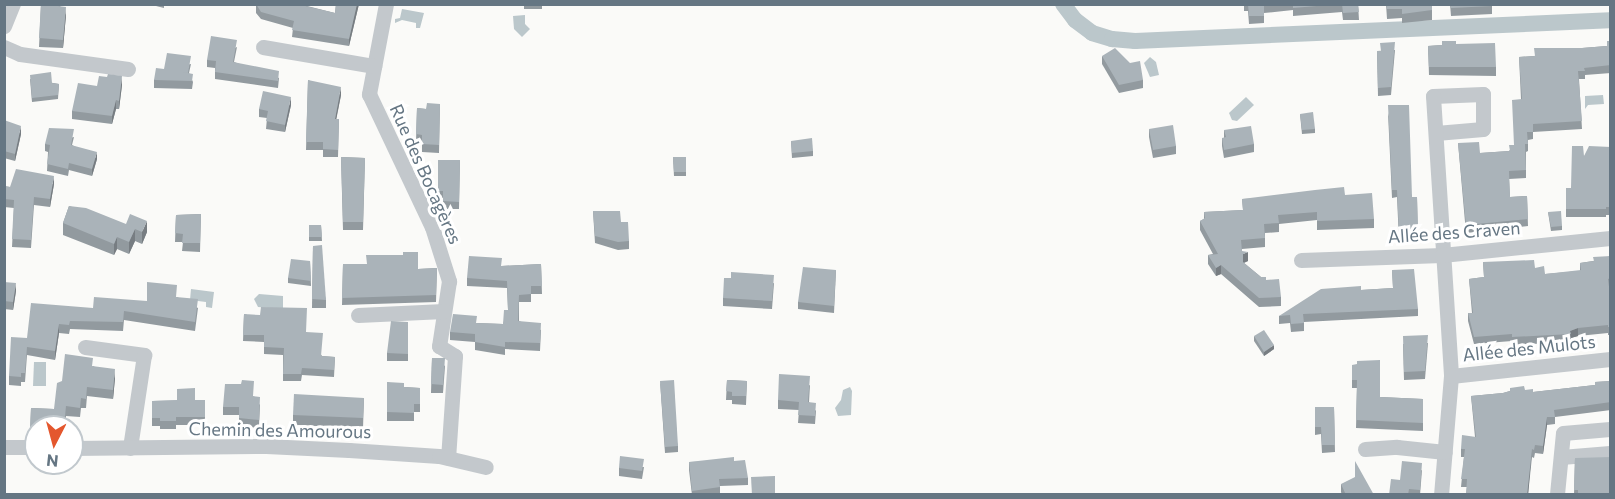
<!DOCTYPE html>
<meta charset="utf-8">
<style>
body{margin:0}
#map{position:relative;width:1615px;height:499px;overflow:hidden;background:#fafaf8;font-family:Commissioner,sans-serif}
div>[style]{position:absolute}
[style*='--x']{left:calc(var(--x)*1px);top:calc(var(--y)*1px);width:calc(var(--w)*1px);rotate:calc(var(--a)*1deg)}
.water>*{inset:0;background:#bbc7cb}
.canal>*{height:16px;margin:-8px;padding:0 8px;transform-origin:8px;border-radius:8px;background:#bbc7cb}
.street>*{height:15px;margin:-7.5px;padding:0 7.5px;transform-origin:7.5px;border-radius:7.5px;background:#c3c8cc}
.wall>*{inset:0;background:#929a9f}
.shaded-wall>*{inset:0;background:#777d82}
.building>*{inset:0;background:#aab3b9}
span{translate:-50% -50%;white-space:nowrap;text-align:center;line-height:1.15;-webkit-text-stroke:6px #fff;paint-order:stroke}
.street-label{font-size:18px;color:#657683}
.frame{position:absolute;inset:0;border:6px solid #657683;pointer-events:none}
.north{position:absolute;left:24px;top:415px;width:60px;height:60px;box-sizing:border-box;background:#fff;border:2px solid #c1c8cd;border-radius:50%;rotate:186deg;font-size:16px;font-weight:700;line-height:24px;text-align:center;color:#657683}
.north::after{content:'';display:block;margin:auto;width:21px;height:27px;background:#e4572e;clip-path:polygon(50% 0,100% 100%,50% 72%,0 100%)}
</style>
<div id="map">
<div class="water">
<i style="clip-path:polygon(402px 9px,424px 13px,420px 28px,416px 28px,416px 23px,402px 20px,395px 23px,395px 19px,400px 18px)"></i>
<i style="clip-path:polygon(525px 15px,525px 24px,530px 29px,522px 37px,514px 29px,513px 16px)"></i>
<i style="clip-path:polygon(1150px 57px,1156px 62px,1159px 75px,1150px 77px,1144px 63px)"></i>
<i style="clip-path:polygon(1603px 95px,1604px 104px,1588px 105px,1585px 109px,1585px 96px)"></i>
<i style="clip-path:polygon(1246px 97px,1254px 105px,1237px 121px,1232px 120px,1229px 113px)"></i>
<i style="clip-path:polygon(191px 289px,214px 292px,212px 308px,206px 307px,206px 302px,190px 300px)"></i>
<i style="clip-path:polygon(259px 294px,283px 296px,283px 309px,258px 307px,254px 299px)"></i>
<i style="clip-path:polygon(34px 362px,46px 362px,46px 386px,33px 386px)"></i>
<i style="clip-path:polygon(850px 387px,852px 391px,851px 415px,838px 416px,835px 408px,841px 400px,843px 390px)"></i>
</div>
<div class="canal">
<i style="--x:1063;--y:4;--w:20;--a:53"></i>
<i style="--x:1075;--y:20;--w:21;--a:37"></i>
<i style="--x:1092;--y:33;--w:21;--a:17"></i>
<i style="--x:1112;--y:39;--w:23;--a:5"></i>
<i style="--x:1135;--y:41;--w:475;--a:-2.5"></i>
</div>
<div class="street">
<i style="--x:386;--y:4;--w:92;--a:100.7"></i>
<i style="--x:369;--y:94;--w:147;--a:64.7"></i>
<i style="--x:432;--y:227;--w:57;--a:72.5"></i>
<i style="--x:449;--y:281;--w:66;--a:98.7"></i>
<i style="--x:439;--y:346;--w:19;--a:32"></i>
<i style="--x:455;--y:356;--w:102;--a:93.9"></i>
<i style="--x:4;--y:26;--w:24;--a:-68"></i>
<i style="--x:4;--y:47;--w:17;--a:24"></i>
<i style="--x:20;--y:54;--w:109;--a:7.9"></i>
<i style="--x:263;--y:47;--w:113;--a:9.7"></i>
<i style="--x:1436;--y:133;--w:47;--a:-4.9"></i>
<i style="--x:1483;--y:129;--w:35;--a:-90"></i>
<i style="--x:1483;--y:94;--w:50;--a:177.7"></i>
<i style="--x:1433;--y:96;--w:281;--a:86.3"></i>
<i style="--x:1451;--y:376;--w:118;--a:94.8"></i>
<i style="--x:1301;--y:260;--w:141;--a:-2"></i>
<i style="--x:1442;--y:255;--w:169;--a:-5.8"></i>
<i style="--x:358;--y:315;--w:86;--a:-2.7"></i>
<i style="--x:85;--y:347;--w:60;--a:7.7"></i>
<i style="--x:144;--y:355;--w:94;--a:98.6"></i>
<i style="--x:1451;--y:376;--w:160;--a:-6.1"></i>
<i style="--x:4;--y:447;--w:32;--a:0"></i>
<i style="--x:72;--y:448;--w:194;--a:-0.6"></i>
<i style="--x:266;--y:446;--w:83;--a:2.8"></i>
<i style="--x:349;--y:450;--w:90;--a:3.8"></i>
<i style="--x:439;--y:456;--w:48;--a:13.2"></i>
<i style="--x:1365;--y:449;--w:32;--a:-4"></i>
<i style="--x:1397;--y:447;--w:48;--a:5.9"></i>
<i style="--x:1561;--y:457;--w:49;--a:-4.7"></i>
<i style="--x:1557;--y:494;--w:61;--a:-84.4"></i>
<i style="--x:1563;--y:433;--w:47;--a:-4.9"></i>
</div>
<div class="wall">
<i style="clip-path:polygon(41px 4px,61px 4px,60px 6px,66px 15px,63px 48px,39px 47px)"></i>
<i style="clip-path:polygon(152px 4px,164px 4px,164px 8px,152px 5px)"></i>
<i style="clip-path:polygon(256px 4px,299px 4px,335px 13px,336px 4px,359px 4px,349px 46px,292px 37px,293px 28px,261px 19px,256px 13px)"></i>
<i style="clip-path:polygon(508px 4px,542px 4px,542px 9px,524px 9px,524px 5px)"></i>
<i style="clip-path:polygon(1244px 4px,1358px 4px,1359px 20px,1343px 20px,1342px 12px,1293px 16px,1293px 10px,1264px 13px,1264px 23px,1249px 24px,1248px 11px,1244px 11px)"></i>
<i style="clip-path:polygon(1386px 4px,1432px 4px,1432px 20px,1402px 23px,1402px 18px,1387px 19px)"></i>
<i style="clip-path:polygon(1450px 4px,1492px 4px,1492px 14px,1451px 16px)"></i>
<i style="clip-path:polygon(1611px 41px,1611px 73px,1585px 75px,1585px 79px,1579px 79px,1582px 129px,1533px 132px,1533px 139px,1528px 140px,1528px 151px,1526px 152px,1526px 178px,1509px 179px,1510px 197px,1527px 196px,1528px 226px,1466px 233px,1458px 143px,1480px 153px,1509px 151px,1514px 145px,1521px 99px,1519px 57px,1534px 56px,1582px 48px,1607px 46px)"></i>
<i style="clip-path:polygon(1456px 44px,1496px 67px,1496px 76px,1429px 75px,1428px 46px)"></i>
<i style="clip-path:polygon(237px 47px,234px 62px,279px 78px,278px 88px,215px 79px,215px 68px,207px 67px,207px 60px)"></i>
<i style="clip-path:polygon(1395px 50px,1391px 95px,1378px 96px,1377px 51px)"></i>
<i style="clip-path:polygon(1102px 56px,1143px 80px,1143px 88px,1119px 93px,1102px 64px)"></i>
<i style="clip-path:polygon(191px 64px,189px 73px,193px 82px,192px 89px,154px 88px,154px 80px,164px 69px)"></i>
<i style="clip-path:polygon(30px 79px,59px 84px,58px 99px,32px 102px)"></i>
<i style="clip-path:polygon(308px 80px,341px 95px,336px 119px,339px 119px,338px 157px,323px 157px,323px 150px,306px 150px)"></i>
<i style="clip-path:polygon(122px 85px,119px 109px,116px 109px,112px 124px,72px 119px,72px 111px,97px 86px)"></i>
<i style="clip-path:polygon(440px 104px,439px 153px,422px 152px,422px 142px,416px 142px,417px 108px,426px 109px)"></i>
<i style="clip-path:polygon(291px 105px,285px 132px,266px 129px,267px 118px,259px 117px,259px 109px)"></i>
<i style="clip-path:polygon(1388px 113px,1412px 197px,1417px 197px,1418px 239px,1399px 241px,1397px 197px,1392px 198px)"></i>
<i style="clip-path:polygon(1300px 114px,1315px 129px,1315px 133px,1302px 134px)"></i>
<i style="clip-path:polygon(4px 120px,21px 134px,15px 161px,4px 158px)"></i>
<i style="clip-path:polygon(1149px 129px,1176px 146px,1176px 154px,1153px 158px,1149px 137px)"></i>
<i style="clip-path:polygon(1224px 130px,1254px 144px,1254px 152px,1224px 158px,1222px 146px,1222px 138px,1224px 138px)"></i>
<i style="clip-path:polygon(74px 137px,72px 145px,97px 159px,92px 176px,69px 170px,68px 176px,47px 171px,48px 152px,45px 151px,45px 144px)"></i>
<i style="clip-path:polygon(791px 141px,813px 151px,813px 156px,792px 158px)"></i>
<i style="clip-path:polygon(1611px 147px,1611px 215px,1606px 215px,1606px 217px,1566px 217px,1566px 188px,1571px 188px,1584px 156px)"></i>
<i style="clip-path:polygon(341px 157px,365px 158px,363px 230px,343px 230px)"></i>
<i style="clip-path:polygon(673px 157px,686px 157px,686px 176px,674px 176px)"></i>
<i style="clip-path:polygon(438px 160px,460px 160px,459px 209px,443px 209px,443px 198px,438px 198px)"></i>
<i style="clip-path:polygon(54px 184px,50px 207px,34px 205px,31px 248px,12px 247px,14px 208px,4px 207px,4px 186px,10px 187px)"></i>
<i style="clip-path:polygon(1345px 195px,1374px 219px,1374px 228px,1317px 230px,1317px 220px,1279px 224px,1279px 232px,1265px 233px,1265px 247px,1242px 249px,1242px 251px,1248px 261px,1244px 263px,1261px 277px,1266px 280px,1281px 297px,1281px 306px,1259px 307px,1221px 274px,1216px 276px,1208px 264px,1208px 255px,1213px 254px,1200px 230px,1200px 221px,1204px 219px,1204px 212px,1243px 210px,1242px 199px)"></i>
<i style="clip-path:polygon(69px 206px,147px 232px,142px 244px,135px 241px,129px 254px,117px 249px,114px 255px,63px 235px,63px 223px)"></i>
<i style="clip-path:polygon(593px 211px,621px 222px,629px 241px,629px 249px,618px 250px,595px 243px)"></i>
<i style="clip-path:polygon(1548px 212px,1562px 226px,1562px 230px,1551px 231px)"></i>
<i style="clip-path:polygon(201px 214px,200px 252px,182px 251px,183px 242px,175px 242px,176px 215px)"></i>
<i style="clip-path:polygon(309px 225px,321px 225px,322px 241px,309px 241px)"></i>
<i style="clip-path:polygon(313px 246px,326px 300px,326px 308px,312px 308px)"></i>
<i style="clip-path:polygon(1611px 256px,1611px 286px,1609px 286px,1611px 302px,1611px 335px,1608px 335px,1608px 333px,1578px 336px,1571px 338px,1571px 342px,1512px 345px,1512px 341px,1474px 344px,1468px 321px,1468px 313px,1472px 313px,1469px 279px,1484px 277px,1483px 262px,1535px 268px,1545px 274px,1580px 271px,1580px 263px,1593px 261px)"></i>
<i style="clip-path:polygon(310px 261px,311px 286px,288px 283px,288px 278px)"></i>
<i style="clip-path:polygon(343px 264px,367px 264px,418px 269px,437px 268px,436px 302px,342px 305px)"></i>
<i style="clip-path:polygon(541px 264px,542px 294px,531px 294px,531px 302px,519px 302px,519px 321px,541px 330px,540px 351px,505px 349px,505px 355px,475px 350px,475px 342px,450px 340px,450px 332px,477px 323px,503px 324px,508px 310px,507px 288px,467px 286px,467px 278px,502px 266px)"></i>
<i style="clip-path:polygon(836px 270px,834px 313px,798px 309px,798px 302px)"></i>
<i style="clip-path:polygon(1392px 270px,1418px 309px,1418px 316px,1304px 322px,1304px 331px,1291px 332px,1290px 323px,1279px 324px,1279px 316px,1361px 290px,1393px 288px)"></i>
<i style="clip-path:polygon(4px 282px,16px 291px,13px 310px,4px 309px)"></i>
<i style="clip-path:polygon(774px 283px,772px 309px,723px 306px,723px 298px)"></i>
<i style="clip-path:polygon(177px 297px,198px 308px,195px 331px,124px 320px,123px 331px,70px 329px,69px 334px,59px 333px,55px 360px,27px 355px,25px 382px,21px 382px,21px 386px,9px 385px,9px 376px,27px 338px,93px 308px)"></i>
<i style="clip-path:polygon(244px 314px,306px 332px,322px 356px,335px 357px,334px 377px,302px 375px,301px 381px,283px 381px,283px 355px,264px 354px,264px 342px,243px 341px)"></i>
<i style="clip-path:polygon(408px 322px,408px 361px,387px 361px,387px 353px)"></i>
<i style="clip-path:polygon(1254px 336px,1274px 349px,1264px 356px,1254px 341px)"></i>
<i style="clip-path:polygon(1428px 343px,1425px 379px,1404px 380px,1403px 344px)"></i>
<i style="clip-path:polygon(432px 358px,445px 366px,443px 393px,431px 393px)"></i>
<i style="clip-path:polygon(1352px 365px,1380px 397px,1423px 399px,1423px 431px,1356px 428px,1357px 388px,1352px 388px)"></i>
<i style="clip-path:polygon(93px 366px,115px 378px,113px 399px,87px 396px,86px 408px,81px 408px,80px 417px,66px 416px,65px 427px,36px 427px,36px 438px,30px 437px,31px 408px,54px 409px)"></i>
<i style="clip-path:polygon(727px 380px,747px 381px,746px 405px,732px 404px,732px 400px,726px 400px)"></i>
<i style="clip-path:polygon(660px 381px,678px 446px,678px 452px,665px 453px)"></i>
<i style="clip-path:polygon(1611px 381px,1611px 410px,1555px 417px,1555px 424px,1547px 425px,1543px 454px,1535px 453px,1534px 458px,1532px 457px,1528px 495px,1466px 495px,1467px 487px,1461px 487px,1464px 457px,1461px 457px,1461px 449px,1475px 437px,1471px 396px,1503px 393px,1510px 391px,1510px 388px,1533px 392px,1595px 385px,1595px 382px)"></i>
<i style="clip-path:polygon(387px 382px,404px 387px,420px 388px,420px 412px,414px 412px,414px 421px,387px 421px)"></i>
<i style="clip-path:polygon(810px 385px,809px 402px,816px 411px,815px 424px,798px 423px,799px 410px,778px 409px,778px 400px)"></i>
<i style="clip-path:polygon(253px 396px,260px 405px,259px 428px,239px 426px,239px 415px,223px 415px,223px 407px)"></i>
<i style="clip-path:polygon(364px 398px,363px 428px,293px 425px,293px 415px)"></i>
<i style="clip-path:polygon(205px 400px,205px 425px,176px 425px,176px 429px,160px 429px,160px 426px,152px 426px,152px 401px)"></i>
<i style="clip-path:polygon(1315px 407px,1334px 407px,1335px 452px,1322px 453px,1321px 434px,1315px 435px)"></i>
<i style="clip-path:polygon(1575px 458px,1610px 495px,1574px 495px)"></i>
<i style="clip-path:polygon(734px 461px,748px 478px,748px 485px,720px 486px,720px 495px,692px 495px,689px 470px,689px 462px)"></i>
<i style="clip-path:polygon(644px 467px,642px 479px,619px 476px,619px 468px)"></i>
<i style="clip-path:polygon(1422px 470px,1420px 495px,1389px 495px,1400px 480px)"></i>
<i style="clip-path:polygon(1341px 484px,1374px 495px,1342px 495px,1341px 492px)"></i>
</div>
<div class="shaded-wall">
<i style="clip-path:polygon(357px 4px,359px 4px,349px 46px,349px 39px)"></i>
<i style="clip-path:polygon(66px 7px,66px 15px,63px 48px,63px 40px)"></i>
<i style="clip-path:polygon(122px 76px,122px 85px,119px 109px,119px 101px)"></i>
<i style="clip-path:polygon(341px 87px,341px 95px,335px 126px,335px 119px)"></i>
<i style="clip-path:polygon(291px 97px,291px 105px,285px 132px,285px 125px)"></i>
<i style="clip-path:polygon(116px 100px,116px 109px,112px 124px,112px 116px)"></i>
<i style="clip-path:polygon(21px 126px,21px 134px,15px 161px,15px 154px)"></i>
<i style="clip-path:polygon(97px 152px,97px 159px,92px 176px,92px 169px)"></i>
<i style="clip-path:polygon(54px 176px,54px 184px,50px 207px,50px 199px)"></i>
<i style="clip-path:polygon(147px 221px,147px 232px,142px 244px,142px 232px)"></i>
<i style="clip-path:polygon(135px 229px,135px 241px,129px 254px,129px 242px)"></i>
<i style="clip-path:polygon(117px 237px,117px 249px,114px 255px,114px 244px)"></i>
<i style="clip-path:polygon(1248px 252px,1248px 261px,1243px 263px,1243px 254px)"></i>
<i style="clip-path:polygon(1221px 265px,1221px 274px,1216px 276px,1216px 268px)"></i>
<i style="clip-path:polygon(16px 283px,16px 291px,13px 310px,13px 302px)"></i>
<i style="clip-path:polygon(59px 324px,59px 333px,55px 360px,55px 351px)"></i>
<i style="clip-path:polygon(1578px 328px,1578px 336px,1571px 338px,1570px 331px)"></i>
<i style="clip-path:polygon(1274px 345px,1274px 349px,1264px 356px,1264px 352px)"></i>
<i style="clip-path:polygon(115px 369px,115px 378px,113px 399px,113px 390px)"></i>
<i style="clip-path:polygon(1547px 417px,1547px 425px,1543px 454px,1543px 446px)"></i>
<i style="clip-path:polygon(1532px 449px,1528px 495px,1527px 495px)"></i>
</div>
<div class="building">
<i style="clip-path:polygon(41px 4px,59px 4px,58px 6px,66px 7px,63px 40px,39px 38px)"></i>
<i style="clip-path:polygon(256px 4px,297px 4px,335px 13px,336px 4px,357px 4px,349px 39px,292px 30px,294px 21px,261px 12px)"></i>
<i style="clip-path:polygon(1248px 4px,1271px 4px,1264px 5px,1264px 16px,1249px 16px)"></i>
<i style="clip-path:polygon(1293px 4px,1340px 4px,1293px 8px)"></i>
<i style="clip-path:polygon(1342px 4px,1358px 4px,1359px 12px,1343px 13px)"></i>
<i style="clip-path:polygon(1387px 4px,1432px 4px,1432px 10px,1402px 14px,1402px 9px,1387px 9px)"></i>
<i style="clip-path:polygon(1451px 4px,1492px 4px,1492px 6px,1451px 8px)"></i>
<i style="clip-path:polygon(211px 36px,237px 40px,233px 62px,279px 71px,278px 81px,215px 72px,216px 61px,207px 60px)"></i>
<i style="clip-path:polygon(1442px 41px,1456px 41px,1456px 44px,1495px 43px,1496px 67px,1429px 67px,1428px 46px,1442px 45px)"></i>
<i style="clip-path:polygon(1607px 41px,1611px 41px,1611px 65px,1584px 68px,1585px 71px,1578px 71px,1582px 121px,1533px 124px,1533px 132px,1527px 132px,1528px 144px,1520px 144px,1525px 144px,1526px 170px,1509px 171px,1510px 197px,1527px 196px,1528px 219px,1466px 225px,1458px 143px,1479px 142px,1480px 153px,1510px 151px,1509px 145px,1514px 145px,1512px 100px,1522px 99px,1519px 57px,1535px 56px,1534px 48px,1582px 48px,1607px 46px)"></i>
<i style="clip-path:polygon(1395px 42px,1391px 87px,1378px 88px,1377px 51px,1381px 51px,1380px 43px)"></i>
<i style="clip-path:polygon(1115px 48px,1130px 63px,1140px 61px,1143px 80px,1119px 85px,1102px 56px)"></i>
<i style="clip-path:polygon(167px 53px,191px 56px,188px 73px,167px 69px,193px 74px,192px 81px,154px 80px,156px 68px,164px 69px)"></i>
<i style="clip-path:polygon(51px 72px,52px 83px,59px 84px,58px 95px,32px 98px,30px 75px)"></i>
<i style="clip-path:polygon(108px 74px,122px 76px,119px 101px,116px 100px,112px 116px,72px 111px,78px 83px,97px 86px,99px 76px,107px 77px)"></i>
<i style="clip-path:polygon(308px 80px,341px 87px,335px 119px,339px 119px,338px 150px,323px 149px,323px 142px,306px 142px)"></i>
<i style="clip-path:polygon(263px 91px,291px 97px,285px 125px,266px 121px,268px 111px,259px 109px)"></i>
<i style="clip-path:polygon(427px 103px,440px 104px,439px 145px,422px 144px,422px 135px,416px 134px,417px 108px,426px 109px)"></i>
<i style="clip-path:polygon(1388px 105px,1409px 105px,1412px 197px,1417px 197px,1418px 232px,1399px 233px,1397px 190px,1392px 190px)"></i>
<i style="clip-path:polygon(1313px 112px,1315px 129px,1302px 130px,1300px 114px)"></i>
<i style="clip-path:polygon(4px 120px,21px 126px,15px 154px,4px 151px)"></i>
<i style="clip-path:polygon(1173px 125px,1176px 146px,1153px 150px,1149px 129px)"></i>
<i style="clip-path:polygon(1251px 126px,1254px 144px,1224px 150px,1222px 138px,1226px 137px,1224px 130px)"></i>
<i style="clip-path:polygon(49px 128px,74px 129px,71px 145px,97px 152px,92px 169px,69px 163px,68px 169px,47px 164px,50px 145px,45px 144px)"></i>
<i style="clip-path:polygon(812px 138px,813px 151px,792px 153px,791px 141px)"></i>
<i style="clip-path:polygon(1572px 146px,1583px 146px,1584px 156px,1589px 146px,1611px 147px,1611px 207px,1606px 207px,1606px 209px,1566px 209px,1566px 188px,1571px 188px)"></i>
<i style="clip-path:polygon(341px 157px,365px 158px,363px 222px,343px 222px)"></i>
<i style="clip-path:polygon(673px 157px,686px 157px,686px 172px,674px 172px)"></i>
<i style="clip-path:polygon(438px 160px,460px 160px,459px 202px,443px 201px,443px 191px,438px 191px)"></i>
<i style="clip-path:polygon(16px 169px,54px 176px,50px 199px,34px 197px,31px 240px,12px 239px,14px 200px,4px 199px,4px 186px,10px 187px)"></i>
<i style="clip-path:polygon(1344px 187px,1345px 195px,1372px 193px,1374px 219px,1317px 221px,1317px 212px,1278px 215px,1279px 223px,1264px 224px,1265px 238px,1241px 240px,1242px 251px,1248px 252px,1243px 254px,1243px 262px,1261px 277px,1266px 277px,1266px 280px,1279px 279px,1281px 297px,1259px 298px,1221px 265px,1216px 268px,1208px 255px,1218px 254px,1200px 221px,1205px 218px,1204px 212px,1243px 210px,1242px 199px,1315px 190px)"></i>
<i style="clip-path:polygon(69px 206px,86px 208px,126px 224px,130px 214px,147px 221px,142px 232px,135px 229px,129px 242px,117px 237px,114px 244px,63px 223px)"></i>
<i style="clip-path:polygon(593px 211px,620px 211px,621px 222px,628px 222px,629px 241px,618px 242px,595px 236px)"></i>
<i style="clip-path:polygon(1561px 211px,1562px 226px,1551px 227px,1548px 212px)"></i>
<i style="clip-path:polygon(201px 214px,200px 243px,182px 243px,183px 234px,175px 233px,176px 215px)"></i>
<i style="clip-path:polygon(309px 225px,321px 225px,322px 237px,309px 237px)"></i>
<i style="clip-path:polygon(322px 245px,326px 300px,312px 299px,313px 246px)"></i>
<i style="clip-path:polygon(403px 252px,418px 252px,418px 269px,437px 268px,436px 295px,342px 298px,343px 264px,367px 264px,366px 255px,403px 255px)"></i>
<i style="clip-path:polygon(469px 256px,502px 258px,501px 266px,541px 264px,542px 286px,531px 286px,531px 294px,519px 295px,518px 321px,541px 323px,540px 343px,505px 342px,505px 347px,475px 342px,475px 334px,450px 332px,453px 314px,477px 316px,476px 323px,503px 324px,504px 310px,508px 310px,507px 281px,467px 278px)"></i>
<i style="clip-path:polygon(1611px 256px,1611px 278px,1608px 279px,1611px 302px,1611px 327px,1608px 327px,1608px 325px,1578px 328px,1570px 331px,1571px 334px,1512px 337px,1512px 334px,1474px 337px,1468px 313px,1473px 313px,1469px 279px,1484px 277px,1483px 262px,1534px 260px,1535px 268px,1544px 266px,1545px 274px,1581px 270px,1580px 263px,1594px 261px,1593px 257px)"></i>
<i style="clip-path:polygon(291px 259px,310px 261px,311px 281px,288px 278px)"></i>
<i style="clip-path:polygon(803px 267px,836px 270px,834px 306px,798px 302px)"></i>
<i style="clip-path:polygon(1414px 269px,1418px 309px,1303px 314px,1304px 323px,1291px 324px,1290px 315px,1279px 316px,1321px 289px,1361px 286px,1361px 290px,1393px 288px,1392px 270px)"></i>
<i style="clip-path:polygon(731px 272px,774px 275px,772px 301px,723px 298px,724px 278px,731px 278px)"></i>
<i style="clip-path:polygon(4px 282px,16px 283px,13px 302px,4px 301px)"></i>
<i style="clip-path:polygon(147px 282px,177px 285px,176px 297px,198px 299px,195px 322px,124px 311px,123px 322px,70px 321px,69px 325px,59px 324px,55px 351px,27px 347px,25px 373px,21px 373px,21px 377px,9px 376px,11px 337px,27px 338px,31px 303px,93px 308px,94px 297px,147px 301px)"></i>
<i style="clip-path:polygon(261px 307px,307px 308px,306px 332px,323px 333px,321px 356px,335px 357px,334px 370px,302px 368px,301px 374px,283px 374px,284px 348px,264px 347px,264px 335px,243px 335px,244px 314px,260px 315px)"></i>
<i style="clip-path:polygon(391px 321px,408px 322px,408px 354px,387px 353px)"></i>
<i style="clip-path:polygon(1264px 330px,1274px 345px,1264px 352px,1254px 336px)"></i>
<i style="clip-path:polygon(1428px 335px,1425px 371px,1404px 372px,1403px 336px)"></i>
<i style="clip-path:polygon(65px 354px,93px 358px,92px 366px,115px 369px,113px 390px,87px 387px,86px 399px,81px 398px,80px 408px,66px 406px,64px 427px,30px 428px,31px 408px,54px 409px,57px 383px,62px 381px)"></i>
<i style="clip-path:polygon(432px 358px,445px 358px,443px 385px,431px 384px)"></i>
<i style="clip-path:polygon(1380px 360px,1380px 397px,1423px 399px,1423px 423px,1356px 420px,1357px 380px,1352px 380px,1352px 365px,1357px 364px,1357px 361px)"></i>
<i style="clip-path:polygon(779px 374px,810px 376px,808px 402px,816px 403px,815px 416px,798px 415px,799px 402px,778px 400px)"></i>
<i style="clip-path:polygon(242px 380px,254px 381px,253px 396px,260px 397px,259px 420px,239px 418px,239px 407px,223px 407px,225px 384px,241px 384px)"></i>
<i style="clip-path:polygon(674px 380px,678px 446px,665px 447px,660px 381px)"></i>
<i style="clip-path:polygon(727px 380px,747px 381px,746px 396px,732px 396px,732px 392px,726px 391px)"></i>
<i style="clip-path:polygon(1611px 381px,1611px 402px,1554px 410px,1555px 417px,1547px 417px,1543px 446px,1535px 445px,1534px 450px,1532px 449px,1527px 495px,1466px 495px,1467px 479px,1461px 479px,1465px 449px,1461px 449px,1462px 435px,1476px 437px,1471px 396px,1503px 393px,1510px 391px,1510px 388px,1524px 386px,1525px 390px,1533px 389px,1533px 392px,1595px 385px,1595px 382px)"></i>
<i style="clip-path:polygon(387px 382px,404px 383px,404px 387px,420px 388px,420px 404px,414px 404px,414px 413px,387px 412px)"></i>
<i style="clip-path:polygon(195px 388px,195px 400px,205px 400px,205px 417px,176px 417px,176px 421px,160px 421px,160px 418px,152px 418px,152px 401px,177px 400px,177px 389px)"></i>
<i style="clip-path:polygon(294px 394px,364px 398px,363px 418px,293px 415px)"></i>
<i style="clip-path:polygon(1315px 407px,1334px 407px,1335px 445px,1322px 445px,1321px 427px,1315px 427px)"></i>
<i style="clip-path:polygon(620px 456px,644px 459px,642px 471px,619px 468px)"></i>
<i style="clip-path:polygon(734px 457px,734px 461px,745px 460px,748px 478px,719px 479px,720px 487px,692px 491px,689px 462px)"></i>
<i style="clip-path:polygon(1611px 457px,1610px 495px,1578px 495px,1578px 490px,1574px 490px,1575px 458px)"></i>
<i style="clip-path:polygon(1355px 461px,1374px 495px,1346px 495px,1341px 484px,1355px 477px)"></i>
<i style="clip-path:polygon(1402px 461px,1422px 463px,1420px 490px,1409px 489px,1408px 495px,1389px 495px,1391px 479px,1400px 480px)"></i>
<i style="clip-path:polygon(775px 476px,775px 495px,752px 495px,751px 477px)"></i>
</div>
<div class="street-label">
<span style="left:426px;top:174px;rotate:66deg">Rue des Bocagères</span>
<span style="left:1454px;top:232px;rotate:-4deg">Allée des Craven</span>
<span style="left:1529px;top:348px;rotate:-6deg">Allée des Mulots</span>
<span style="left:280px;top:430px;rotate:1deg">Chemin des Amourous</span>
</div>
<div class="frame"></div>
<div class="north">N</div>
</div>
